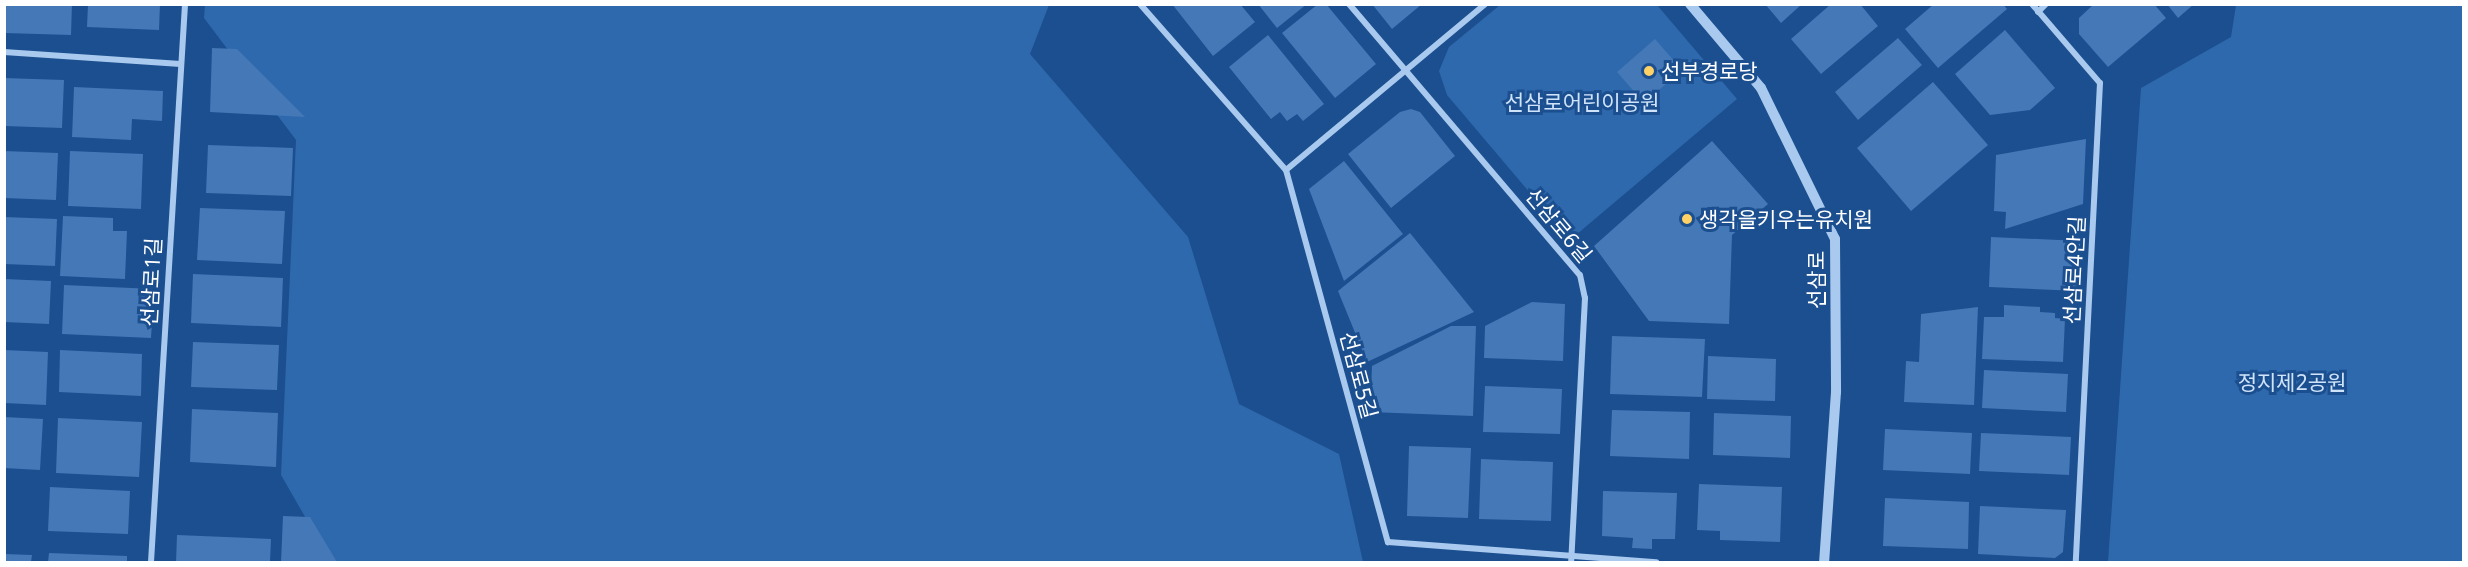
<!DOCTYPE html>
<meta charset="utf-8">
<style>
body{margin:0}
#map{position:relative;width:2468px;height:567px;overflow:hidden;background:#1b4f8f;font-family:"Noto Sans","Noto Sans KR",sans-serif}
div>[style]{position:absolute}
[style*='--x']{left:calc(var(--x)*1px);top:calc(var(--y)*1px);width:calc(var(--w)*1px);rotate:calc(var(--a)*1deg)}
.green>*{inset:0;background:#2e69ad}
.building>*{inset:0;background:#4478b7}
.minor>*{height:6px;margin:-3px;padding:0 3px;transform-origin:3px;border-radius:3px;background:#a9c9ee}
.tertiary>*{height:10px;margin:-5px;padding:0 5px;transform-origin:5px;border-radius:5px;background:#a9c9ee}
.dots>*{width:16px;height:16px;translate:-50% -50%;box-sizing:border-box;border:3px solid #1b4f8f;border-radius:50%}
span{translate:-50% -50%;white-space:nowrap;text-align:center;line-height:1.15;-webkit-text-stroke:6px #1b4f8f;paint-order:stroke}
.poi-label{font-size:21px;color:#fff}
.left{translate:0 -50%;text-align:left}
.park-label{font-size:21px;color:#cfe3fa}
.street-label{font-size:21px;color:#fff}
.frame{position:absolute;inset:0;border:6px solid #fff;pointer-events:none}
</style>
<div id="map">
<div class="green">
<i style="clip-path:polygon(205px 4px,1049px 5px,1030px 54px,1188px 237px,1239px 404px,1339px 454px,1363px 562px,331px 562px,281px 475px,296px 140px,204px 18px)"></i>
<i style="clip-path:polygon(1500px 5px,1657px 5px,1737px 99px,1570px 240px,1447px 95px,1439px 71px,1449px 47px)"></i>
<i style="clip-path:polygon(2236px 5px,2463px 5px,2463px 562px,2108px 562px,2141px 88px,2231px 37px)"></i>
</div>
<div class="building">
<i style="clip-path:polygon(4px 4px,72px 4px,71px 35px,4px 33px)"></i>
<i style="clip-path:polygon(88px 4px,160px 4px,159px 30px,87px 27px)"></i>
<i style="clip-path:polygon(1172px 4px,1240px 4px,1255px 22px,1213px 56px)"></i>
<i style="clip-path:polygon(1258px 4px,1307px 4px,1277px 28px)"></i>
<i style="clip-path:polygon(1318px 4px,1326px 4px,1376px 64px,1335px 98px,1282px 33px)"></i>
<i style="clip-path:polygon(1372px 4px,1422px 4px,1392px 29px)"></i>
<i style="clip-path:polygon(1765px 4px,1802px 4px,1781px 23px)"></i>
<i style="clip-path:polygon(1831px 4px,1860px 4px,1878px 26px,1821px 74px,1791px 39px)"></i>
<i style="clip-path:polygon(1934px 4px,2003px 4px,2007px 9px,1938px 68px,1905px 29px)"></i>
<i style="clip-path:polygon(2094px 4px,2154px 4px,2166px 18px,2108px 67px,2079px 34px,2079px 18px)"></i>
<i style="clip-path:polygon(2167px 4px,2194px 4px,2178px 18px)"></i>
<i style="clip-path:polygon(2005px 30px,2055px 88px,2030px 110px,1990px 115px,1955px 74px)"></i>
<i style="clip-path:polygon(1268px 35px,1324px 104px,1303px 121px,1297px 114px,1287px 121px,1280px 112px,1271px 119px,1229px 67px)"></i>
<i style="clip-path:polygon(1898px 38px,1922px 65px,1858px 120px,1835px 92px)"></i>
<i style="clip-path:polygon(1655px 39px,1682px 70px,1644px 103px,1617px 72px)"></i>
<i style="clip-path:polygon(212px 48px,237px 49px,305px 117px,210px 112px)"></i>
<i style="clip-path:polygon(4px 78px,64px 80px,62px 128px,4px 126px)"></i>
<i style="clip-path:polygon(1933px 82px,1988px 145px,1911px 211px,1857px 148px)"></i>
<i style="clip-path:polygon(74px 87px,163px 91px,162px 121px,132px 119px,131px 140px,72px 137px)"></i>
<i style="clip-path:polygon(1411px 109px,1420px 112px,1455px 156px,1391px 208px,1348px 154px,1400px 112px)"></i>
<i style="clip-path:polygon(2086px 139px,2083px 204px,2005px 229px,2006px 212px,1994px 211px,1996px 155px)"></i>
<i style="clip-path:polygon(1712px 141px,1768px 204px,1732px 235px,1729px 324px,1649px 321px,1594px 246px)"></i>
<i style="clip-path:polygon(208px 145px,293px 148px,291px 196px,206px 193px)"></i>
<i style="clip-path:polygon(4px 151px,58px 153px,56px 200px,4px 198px)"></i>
<i style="clip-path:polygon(70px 151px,143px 154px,141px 209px,68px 206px)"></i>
<i style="clip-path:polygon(1344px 161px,1403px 234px,1344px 281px,1309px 189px)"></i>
<i style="clip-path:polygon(200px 208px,285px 211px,282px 264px,197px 260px)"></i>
<i style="clip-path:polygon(63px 216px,113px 218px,113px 231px,127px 231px,125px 279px,60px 276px)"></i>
<i style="clip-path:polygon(4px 217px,57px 219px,55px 266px,4px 264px)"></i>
<i style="clip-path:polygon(1410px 233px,1474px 312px,1367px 362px,1338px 291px)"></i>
<i style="clip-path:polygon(1991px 237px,2081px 241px,2078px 291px,1989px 287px)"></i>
<i style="clip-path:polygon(193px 274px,283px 278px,281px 327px,191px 323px)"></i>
<i style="clip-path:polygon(4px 279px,51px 281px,49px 324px,4px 322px)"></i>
<i style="clip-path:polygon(64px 285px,154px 289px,151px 338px,62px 334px)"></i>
<i style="clip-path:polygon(1532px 302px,1565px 304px,1563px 361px,1484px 358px,1485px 326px)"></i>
<i style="clip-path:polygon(2004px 305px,2040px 307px,2040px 312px,2055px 313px,2055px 318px,2065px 319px,2063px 362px,1982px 359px,1984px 317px,2004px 317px)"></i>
<i style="clip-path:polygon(1978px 307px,1974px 405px,1904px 402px,1906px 361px,1919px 362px,1921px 314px)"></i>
<i style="clip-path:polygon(1451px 326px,1476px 326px,1473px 416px,1370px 412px,1372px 366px)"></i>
<i style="clip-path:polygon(1612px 336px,1705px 339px,1702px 397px,1610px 394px)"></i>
<i style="clip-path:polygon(193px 342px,279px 345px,277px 390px,191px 387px)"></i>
<i style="clip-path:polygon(4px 350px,48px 352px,46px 405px,4px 403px)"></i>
<i style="clip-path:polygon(60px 350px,142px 354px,141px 396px,59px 392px)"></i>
<i style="clip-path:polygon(1708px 356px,1776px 359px,1775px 401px,1707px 399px)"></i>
<i style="clip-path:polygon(1984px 370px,2068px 374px,2066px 412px,1982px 408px)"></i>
<i style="clip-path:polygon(1485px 386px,1562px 389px,1560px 434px,1483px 432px)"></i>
<i style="clip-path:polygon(192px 409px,278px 413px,276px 467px,190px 462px)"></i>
<i style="clip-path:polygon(1612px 410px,1690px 412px,1689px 459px,1610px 456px)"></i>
<i style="clip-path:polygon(1714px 413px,1791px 416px,1790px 458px,1713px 455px)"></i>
<i style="clip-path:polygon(4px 417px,43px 419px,40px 470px,4px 468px)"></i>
<i style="clip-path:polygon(58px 418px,142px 422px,139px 477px,56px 473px)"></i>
<i style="clip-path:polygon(1885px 429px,1972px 433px,1970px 474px,1883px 470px)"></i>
<i style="clip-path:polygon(1981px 433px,2071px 437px,2069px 475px,1979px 471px)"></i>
<i style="clip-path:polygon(1409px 446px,1471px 448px,1468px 518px,1407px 516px)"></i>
<i style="clip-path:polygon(1481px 459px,1553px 462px,1551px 521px,1479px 519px)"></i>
<i style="clip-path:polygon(1699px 484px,1782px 487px,1780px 542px,1720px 540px,1720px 531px,1697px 530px)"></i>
<i style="clip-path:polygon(50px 487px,130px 491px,128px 534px,48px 531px)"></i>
<i style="clip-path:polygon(1603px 491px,1677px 493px,1675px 539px,1652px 539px,1652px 549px,1632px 548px,1633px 538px,1602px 536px)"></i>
<i style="clip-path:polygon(1885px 498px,1969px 502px,1968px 549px,1883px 546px)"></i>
<i style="clip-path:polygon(1980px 506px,2066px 510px,2063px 552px,2055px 558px,1978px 554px)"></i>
<i style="clip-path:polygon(283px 516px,310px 517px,337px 562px,281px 562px)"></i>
<i style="clip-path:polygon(177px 535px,271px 539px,270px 562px,176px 562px)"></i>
<i style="clip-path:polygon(49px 553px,127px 556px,127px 562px,48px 562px)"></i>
<i style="clip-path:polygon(4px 554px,32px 555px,31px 562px,4px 562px)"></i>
</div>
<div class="minor">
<i style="--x:1140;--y:4;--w:221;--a:48.7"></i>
<i style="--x:1286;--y:170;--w:386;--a:74.7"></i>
<i style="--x:1388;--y:542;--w:269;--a:4.3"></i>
<i style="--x:1349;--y:4;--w:356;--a:49.6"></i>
<i style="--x:1580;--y:275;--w:24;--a:78"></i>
<i style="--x:1585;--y:298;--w:264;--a:93"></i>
<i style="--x:2032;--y:4;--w:104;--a:49.3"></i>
<i style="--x:2100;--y:83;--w:480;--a:92.9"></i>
<i style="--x:2038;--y:12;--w:11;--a:-45"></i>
<i style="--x:4;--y:52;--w:177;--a:3.9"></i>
<i style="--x:1286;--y:170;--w:259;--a:-39.8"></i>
<i style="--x:151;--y:562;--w:559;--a:-86.51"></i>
</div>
<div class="tertiary">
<i style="--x:1690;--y:4;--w:110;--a:49.8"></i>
<i style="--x:1761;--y:88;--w:168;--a:63.9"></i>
<i style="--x:1835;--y:239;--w:153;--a:89.6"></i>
<i style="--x:1836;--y:392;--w:170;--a:94"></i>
</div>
<div class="dots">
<i style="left:1649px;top:71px;background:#ffd166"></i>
<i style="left:1687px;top:219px;background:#ffd166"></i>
</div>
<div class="poi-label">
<span class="left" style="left:1661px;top:71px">선부경로당</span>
<span class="left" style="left:1699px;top:219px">생각을키우는유치원</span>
</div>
<div class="park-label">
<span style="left:1582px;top:102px">선삼로어린이공원</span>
<span style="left:2292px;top:382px">정지제2공원</span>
</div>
<div class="street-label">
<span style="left:1559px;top:225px;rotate:50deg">선삼로6길</span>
<span style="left:2074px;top:270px;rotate:-87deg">선삼로4안길</span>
<span style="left:1816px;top:280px;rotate:-90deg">선삼로</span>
<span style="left:151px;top:282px;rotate:-87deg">선삼로1길</span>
<span style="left:1359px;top:375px;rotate:75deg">선삼로5길</span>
</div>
<div class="frame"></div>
</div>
